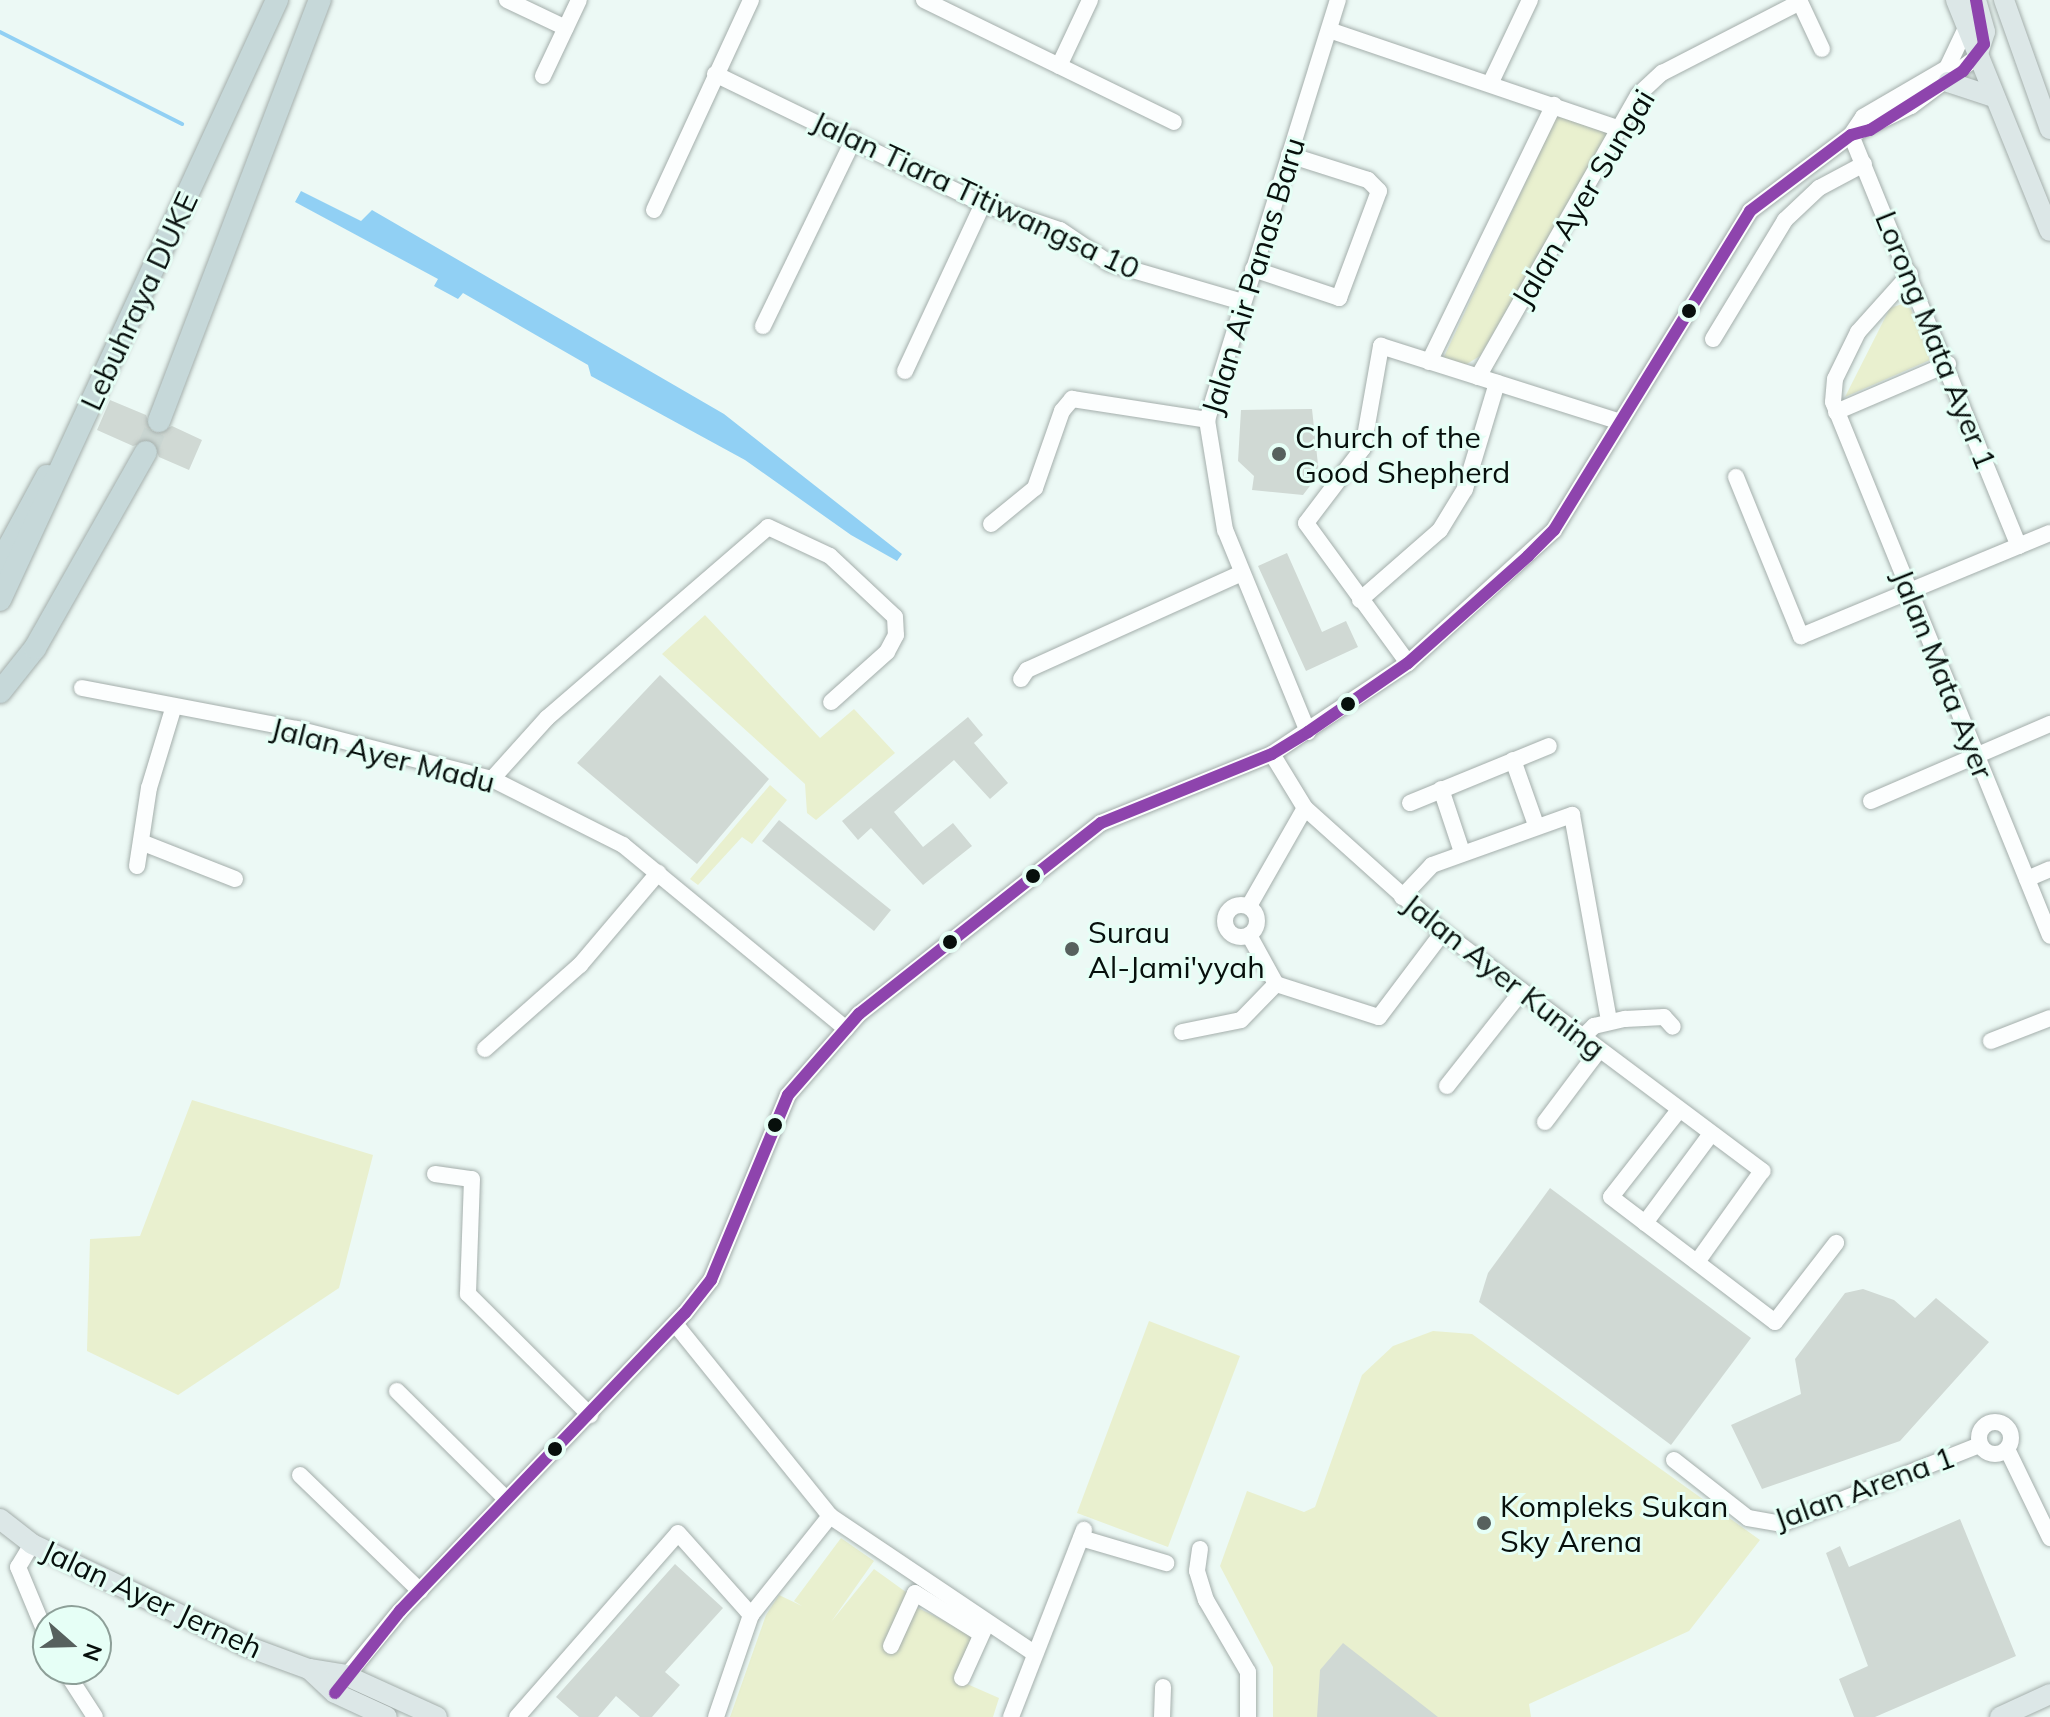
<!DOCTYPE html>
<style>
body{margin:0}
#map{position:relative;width:2050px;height:1717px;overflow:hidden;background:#ecf9f5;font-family:Mulish,sans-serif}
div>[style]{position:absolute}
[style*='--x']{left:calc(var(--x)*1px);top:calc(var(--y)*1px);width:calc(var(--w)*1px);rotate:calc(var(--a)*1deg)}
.green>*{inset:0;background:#e9f0cf}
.water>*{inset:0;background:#91d0f4}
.stream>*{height:4px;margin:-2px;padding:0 2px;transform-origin:2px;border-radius:2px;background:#91d0f4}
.building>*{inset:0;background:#d0d9d4}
.highway-tunnel>*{height:22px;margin-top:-11px;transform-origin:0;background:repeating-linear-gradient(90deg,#cad6d2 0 22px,transparent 0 33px)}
.roads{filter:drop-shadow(0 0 2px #a4aeab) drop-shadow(0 0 2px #a4aeab)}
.minor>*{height:16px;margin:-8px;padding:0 8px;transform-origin:8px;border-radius:8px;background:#fcfefe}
.minor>.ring{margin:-8px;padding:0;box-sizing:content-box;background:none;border:16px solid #fcfefe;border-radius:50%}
.major>*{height:20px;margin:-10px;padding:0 10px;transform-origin:10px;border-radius:10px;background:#dce7e7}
.highway>*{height:22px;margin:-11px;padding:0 11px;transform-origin:11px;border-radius:11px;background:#c6d8d9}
.bus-1>*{height:12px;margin:-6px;padding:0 6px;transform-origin:6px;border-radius:6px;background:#8e44ad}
.dots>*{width:22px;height:22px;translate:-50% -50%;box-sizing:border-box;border:4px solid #e6fff6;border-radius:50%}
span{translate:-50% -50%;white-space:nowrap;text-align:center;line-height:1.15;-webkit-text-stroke:6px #e6fff6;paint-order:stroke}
.street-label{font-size:30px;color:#070f0c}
.poi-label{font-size:30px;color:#070f0c}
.left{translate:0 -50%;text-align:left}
.north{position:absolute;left:32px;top:1605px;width:80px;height:80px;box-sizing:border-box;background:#e6fff6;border:2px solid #8d9f98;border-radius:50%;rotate:110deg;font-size:22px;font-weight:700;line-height:32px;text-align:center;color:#070f0c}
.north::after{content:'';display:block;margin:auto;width:28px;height:36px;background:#57615e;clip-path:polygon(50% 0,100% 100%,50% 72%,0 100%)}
</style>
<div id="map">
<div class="green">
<i style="clip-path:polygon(1558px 113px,1609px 133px,1480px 356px,1465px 365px,1443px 359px)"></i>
<i style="clip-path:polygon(1902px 304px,1911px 309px,1930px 360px,1845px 397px,1890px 308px)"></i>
<i style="clip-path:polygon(705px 615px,820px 738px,854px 709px,895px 753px,816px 820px,807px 813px,805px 784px,662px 654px)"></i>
<i style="clip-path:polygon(770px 785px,787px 800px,752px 844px,742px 837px,698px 885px,690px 879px)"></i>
<i style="clip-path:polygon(192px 1100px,373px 1155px,339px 1288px,178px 1395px,87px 1351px,90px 1239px,140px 1236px)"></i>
<i style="clip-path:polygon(1149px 1321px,1240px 1356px,1168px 1547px,1077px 1513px)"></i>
<i style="clip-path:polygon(1433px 1331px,1472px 1334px,1760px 1540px,1689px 1631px,1529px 1704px,1531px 1717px,1273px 1717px,1273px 1667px,1220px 1566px,1247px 1491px,1304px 1512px,1315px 1507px,1362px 1375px,1393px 1346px)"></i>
<i style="clip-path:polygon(841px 1538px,874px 1561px,831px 1622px,874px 1569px,910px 1595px,916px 1607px,974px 1635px,958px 1680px,999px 1698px,993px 1717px,730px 1717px,766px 1615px,779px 1595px,802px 1606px,794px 1601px)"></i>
</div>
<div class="water">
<i style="clip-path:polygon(301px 191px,361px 221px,372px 210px,724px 414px,902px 554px,897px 561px,851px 535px,745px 460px,591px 376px,588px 365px,463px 293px,458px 299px,434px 286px,438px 279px,295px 202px)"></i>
</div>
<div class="stream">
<i style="--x:0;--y:32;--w:204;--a:26.8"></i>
</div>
<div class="building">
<i style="clip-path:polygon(110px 400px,146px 415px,153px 434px,172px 426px,202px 440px,189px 470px,159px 457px,152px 440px,133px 446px,97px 430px)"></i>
<i style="clip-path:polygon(1312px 409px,1319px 474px,1303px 495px,1252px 490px,1254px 476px,1238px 461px,1241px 410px)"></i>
<i style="clip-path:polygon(1287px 553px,1322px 632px,1346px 621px,1358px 647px,1306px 671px,1258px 566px)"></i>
<i style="clip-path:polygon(660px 675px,769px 779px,697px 864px,577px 763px)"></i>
<i style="clip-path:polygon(968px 717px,983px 735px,974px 743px,1008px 783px,990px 799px,954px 760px,894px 812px,923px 847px,953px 823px,972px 846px,923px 885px,871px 828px,858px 840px,842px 821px)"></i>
<i style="clip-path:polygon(779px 820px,891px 910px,874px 931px,762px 841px)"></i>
<i style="clip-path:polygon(1550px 1188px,1751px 1338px,1671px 1445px,1479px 1302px,1488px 1273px)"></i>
<i style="clip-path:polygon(1863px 1289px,1894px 1300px,1915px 1318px,1936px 1298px,1989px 1342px,1900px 1441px,1762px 1489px,1731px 1425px,1801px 1394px,1795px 1359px,1845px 1293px)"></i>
<i style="clip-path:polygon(1960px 1519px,2016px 1656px,1875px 1717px,1854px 1717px,1839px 1679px,1868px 1666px,1826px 1553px,1840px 1546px,1849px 1567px)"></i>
<i style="clip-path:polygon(675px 1564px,723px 1608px,665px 1672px,680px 1685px,652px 1717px,640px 1717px,616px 1696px,598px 1717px,579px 1717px,556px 1697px)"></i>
<i style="clip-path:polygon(1343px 1643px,1438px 1717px,1317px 1717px,1320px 1670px)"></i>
</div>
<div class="highway-tunnel">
<i style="--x:146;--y:452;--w:34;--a:-67"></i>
</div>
<div class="roads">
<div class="minor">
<i style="--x:507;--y:0;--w:65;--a:25.4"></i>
<i style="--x:924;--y:0;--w:278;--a:26"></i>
<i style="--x:1799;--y:0;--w:54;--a:64.9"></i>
<i style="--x:1329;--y:30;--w:307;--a:18.8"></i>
<i style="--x:1059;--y:66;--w:73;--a:-64.8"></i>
<i style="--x:715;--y:74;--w:298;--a:25.9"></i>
<i style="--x:983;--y:204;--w:81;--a:18.7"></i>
<i style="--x:1060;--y:230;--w:59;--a:34"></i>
<i style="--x:1109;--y:263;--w:139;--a:16.3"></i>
<i style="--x:543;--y:76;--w:84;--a:-64.7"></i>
<i style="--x:1491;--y:82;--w:91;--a:-64.6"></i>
<i style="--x:1851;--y:135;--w:444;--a:67.8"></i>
<i style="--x:1851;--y:135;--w:22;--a:-56"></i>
<i style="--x:1863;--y:117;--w:97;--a:-30.3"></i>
<i style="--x:1947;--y:68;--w:44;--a:-64.6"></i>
<i style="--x:654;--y:210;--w:231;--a:-65.2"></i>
<i style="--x:1253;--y:269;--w:91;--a:18.6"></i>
<i style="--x:1339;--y:298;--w:114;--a:-69.5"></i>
<i style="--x:1379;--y:191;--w:16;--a:-135"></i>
<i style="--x:1368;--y:180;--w:83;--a:-162.4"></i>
<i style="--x:1910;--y:274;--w:78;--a:131.9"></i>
<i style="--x:1858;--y:332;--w:52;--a:116.1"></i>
<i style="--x:1835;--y:379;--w:23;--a:95"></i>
<i style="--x:1833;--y:402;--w:576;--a:67.88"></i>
<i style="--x:763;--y:326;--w:208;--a:-64.1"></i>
<i style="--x:1713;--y:339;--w:139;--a:-58.8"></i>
<i style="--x:1785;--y:220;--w:47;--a:-43.3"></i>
<i style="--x:1819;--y:188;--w:51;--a:-28.1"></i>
<i style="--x:1429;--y:362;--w:286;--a:-64.1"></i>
<i style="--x:905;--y:371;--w:184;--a:-65"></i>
<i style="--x:1478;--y:377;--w:324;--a:-60.4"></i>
<i style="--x:1638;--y:95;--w:33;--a:-43"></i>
<i style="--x:1662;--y:73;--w:155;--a:-27.2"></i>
<i style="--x:1836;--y:412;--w:122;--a:-23.2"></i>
<i style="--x:1736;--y:477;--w:172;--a:67.8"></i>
<i style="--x:1801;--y:636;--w:269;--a:-22.5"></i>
<i style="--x:991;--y:524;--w:57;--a:-39.3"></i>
<i style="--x:1035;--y:488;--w:82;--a:-70.7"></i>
<i style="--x:1062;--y:411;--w:16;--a:-50"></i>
<i style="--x:1072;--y:399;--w:137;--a:8.8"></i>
<i style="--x:1360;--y:600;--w:106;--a:-41.2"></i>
<i style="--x:1440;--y:530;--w:48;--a:-58.6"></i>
<i style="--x:1465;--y:489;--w:111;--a:-73.2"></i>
<i style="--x:1408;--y:663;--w:173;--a:-126.1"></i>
<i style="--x:1306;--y:523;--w:94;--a:-52.8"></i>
<i style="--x:1363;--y:448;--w:104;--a:-80"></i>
<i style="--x:1381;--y:346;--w:251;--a:17.6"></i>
<i style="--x:1021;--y:679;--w:11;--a:-56"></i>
<i style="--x:1027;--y:670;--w:236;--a:-24.3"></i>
<i style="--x:82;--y:688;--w:219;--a:10.8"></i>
<i style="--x:297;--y:729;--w:201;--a:14.4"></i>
<i style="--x:492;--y:779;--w:147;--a:26.7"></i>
<i style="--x:623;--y:845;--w:289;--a:39.5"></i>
<i style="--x:1308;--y:732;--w:218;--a:-112.3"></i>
<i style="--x:1225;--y:530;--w:111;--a:-99.3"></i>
<i style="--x:1207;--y:420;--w:440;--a:-72.7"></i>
<i style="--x:1272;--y:754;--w:63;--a:58.6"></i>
<i style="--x:1305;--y:808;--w:186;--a:41.9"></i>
<i style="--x:1443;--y:932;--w:399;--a:36.8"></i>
<i style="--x:1762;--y:1171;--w:112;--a:125.5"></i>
<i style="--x:1513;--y:760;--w:69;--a:70.5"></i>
<i style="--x:492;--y:779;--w:82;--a:-48"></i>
<i style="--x:547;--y:718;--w:292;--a:-40.8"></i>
<i style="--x:768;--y:527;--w:68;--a:25.1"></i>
<i style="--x:830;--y:556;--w:89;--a:43.2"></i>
<i style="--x:895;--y:617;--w:18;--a:87"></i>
<i style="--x:896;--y:635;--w:19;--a:118"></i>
<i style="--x:887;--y:652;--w:75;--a:138.2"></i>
<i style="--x:1441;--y:789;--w:66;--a:71.6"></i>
<i style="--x:1871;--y:801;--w:195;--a:-23.3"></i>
<i style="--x:1410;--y:803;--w:150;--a:-22.3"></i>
<i style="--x:141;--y:842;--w:101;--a:21.5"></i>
<i style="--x:137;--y:866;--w:79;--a:-81.3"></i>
<i style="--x:149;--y:788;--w:83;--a:-73.1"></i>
<i style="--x:2027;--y:879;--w:25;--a:-23"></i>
<i style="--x:1402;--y:897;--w:44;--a:-46.8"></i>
<i style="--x:1432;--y:865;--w:149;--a:-19.7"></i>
<i style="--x:1572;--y:815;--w:209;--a:79.8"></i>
<i class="ring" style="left:1225px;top:905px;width:16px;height:16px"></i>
<i style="--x:1249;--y:906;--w:113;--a:-60.3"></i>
<i style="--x:1276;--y:984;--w:108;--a:17.8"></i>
<i style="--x:1379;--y:1017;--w:106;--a:-53"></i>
<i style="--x:1182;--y:1032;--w:60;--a:-11.5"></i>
<i style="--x:1241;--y:1020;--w:50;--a:-45.8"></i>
<i style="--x:1276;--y:984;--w:56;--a:-118.9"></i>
<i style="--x:1583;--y:1037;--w:16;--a:-45"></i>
<i style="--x:1594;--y:1026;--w:32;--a:-13"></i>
<i style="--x:1625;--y:1019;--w:39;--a:-3"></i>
<i style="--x:1664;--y:1017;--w:13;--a:48"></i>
<i style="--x:1991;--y:1041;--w:63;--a:-21.3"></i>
<i style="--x:485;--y:1049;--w:127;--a:-41.5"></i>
<i style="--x:580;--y:965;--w:121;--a:-49.7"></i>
<i style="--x:1447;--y:1086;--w:121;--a:-51.7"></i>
<i style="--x:1679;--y:1110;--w:110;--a:128"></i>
<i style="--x:1611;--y:1197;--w:206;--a:37.3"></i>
<i style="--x:1775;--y:1322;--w:100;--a:-52.3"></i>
<i style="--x:1545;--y:1122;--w:90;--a:-53.1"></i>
<i style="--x:435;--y:1174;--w:37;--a:8"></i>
<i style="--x:472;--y:1179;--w:115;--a:92"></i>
<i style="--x:468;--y:1294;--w:172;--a:44.8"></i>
<i style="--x:1645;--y:1223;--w:109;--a:-53.5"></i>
<i style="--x:676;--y:1325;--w:245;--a:51.1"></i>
<i style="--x:830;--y:1516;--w:247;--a:33.9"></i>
<i style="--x:397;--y:1391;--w:153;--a:44.7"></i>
<i class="ring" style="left:1979px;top:1422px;width:16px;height:16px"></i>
<i style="--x:2007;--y:1449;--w:99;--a:64.2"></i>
<i style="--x:1674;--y:1460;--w:94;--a:38.1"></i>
<i style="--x:1748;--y:1518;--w:34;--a:10"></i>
<i style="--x:1781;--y:1524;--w:214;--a:-21.7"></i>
<i style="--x:300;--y:1475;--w:167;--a:44"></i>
<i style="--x:1081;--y:1538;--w:89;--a:16.4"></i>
<i style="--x:32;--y:1544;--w:27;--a:121"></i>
<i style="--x:18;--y:1567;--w:78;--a:67.4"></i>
<i style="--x:1200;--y:1549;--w:22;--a:98"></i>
<i style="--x:1197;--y:1571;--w:30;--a:73"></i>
<i style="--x:1206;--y:1600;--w:83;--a:59.7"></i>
<i style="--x:1248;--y:1672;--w:45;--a:90"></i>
<i style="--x:891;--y:1646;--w:58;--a:-65.6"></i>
<i style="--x:915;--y:1593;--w:74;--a:31.8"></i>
<i style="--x:64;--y:1669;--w:57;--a:57.1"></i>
<i style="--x:962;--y:1678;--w:56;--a:-65.7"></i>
<i style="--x:340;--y:1684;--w:94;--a:-50.6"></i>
<i style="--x:400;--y:1611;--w:412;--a:-46.3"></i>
<i style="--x:685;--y:1313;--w:42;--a:-51.8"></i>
<i style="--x:711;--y:1280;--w:200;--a:-67.4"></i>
<i style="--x:788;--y:1095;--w:108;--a:-48.8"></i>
<i style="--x:859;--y:1014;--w:308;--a:-38.3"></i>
<i style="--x:1101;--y:823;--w:184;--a:-22"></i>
<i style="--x:1272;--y:754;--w:164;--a:-33.8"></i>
<i style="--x:1408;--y:663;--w:197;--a:-42.3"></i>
<i style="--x:1554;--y:530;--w:374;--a:-58.4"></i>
<i style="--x:1750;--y:211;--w:126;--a:-37"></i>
<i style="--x:1851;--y:135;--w:67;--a:-25.8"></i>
<i style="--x:1911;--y:106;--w:82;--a:-36.6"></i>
<i style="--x:517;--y:1717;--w:244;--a:-48.8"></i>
<i style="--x:678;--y:1533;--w:110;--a:48.3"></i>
<i style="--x:716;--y:1717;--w:108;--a:-71.1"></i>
<i style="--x:751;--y:1615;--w:127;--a:-51.4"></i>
<i style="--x:1011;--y:1717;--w:201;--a:-68.7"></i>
<i style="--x:1162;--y:1717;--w:30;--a:-88"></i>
</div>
<div class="major">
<i style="--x:1956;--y:0;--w:249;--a:67.9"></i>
<i style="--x:1976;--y:0;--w:33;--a:74"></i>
<i style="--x:1985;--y:32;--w:26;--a:108"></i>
<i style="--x:2004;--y:0;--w:137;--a:70.4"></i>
<i style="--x:1948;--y:82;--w:48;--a:18.1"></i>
<i style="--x:0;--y:1519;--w:41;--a:38"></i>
<i style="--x:32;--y:1544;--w:237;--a:25.5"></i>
<i style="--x:246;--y:1646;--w:67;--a:20.1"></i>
<i style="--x:309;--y:1669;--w:36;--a:9"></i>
<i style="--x:345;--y:1675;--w:101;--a:24.5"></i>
<i style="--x:309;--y:1669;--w:35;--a:43"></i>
<i style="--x:335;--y:1693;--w:57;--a:24.8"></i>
<i style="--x:2000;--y:1717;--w:55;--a:-24.7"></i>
</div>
<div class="highway">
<i style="--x:159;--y:421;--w:451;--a:-69.1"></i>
<i style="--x:0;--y:563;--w:99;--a:-61.6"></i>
<i style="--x:0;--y:600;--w:661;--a:-65.22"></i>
<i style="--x:0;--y:692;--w:56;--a:-51.5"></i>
<i style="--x:35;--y:648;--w:225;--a:-60.5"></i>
</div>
</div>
<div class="bus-1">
<i style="--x:335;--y:1693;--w:105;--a:-51.6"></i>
<i style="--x:400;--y:1611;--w:412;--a:-46.3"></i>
<i style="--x:685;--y:1313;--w:42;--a:-51.8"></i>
<i style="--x:711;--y:1280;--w:200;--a:-67.4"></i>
<i style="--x:788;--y:1095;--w:108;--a:-48.8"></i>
<i style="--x:859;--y:1014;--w:308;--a:-38.3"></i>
<i style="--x:1101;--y:823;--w:184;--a:-22"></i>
<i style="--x:1272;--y:754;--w:42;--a:-31.4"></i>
<i style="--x:1308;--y:732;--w:121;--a:-34.6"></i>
<i style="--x:1408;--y:663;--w:161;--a:-41.7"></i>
<i style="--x:1528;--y:556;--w:37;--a:-45"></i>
<i style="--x:1554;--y:530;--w:374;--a:-58.4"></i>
<i style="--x:1750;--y:211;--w:126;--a:-37"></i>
<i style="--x:1851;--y:135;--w:20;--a:-15"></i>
<i style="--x:1870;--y:130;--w:110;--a:-32.4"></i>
<i style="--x:1963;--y:71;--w:34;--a:-52"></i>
<i style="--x:1984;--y:44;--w:45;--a:-100.3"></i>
</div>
<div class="dots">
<i style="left:1689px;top:311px;background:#070f0c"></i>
<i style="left:1279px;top:454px;background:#57615e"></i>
<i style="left:1348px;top:704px;background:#070f0c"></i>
<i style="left:1033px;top:876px;background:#070f0c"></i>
<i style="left:950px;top:942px;background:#070f0c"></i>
<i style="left:1072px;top:949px;background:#57615e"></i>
<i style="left:775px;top:1125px;background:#070f0c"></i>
<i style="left:555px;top:1449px;background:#070f0c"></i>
<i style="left:1484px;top:1523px;background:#57615e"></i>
</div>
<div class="street-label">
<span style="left:976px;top:195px;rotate:25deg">Jalan Tiara Titiwangsa 10</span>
<span style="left:1583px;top:198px;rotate:-59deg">Jalan Ayer Sungai</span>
<span style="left:1253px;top:276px;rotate:-73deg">Jalan Air Panas Baru</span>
<span style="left:139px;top:301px;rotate:-65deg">Lebuhraya DUKE</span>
<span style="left:1936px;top:340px;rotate:68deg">Lorong Mata Ayer 1</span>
<span style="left:1943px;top:674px;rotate:68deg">Jalan Mata Ayer</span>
<span style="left:383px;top:755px;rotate:14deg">Jalan Ayer Madu</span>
<span style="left:1504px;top:976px;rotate:38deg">Jalan Ayer Kuning</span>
<span style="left:1864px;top:1488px;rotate:-20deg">Jalan Arena 1</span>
<span style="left:152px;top:1599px;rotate:25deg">Jalan Ayer Jerneh</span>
</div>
<div class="poi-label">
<span class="left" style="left:1295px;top:454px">Church of the<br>Good Shepherd</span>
<span class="left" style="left:1088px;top:949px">Surau<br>Al-Jami'yyah</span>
<span class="left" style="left:1500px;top:1523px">Kompleks Sukan<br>Sky Arena</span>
</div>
<div class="north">N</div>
</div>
